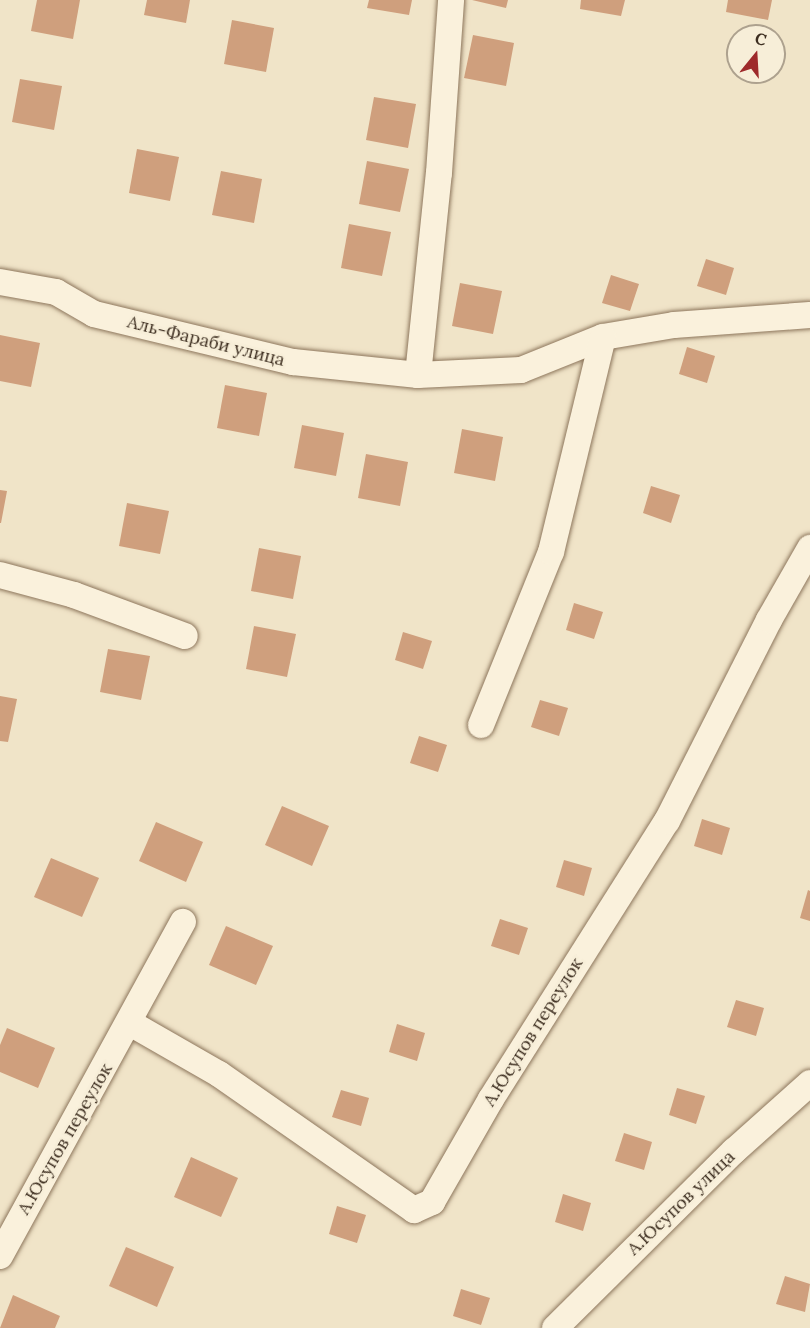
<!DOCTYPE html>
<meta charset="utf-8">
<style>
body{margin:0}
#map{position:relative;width:810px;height:1328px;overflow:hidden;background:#f0e4c8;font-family:Lora,serif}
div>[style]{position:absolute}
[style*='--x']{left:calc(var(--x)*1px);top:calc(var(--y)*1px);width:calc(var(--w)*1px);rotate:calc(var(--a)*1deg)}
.building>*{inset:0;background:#cf9f7d}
.roads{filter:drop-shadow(0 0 2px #8d765c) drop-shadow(0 0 2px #8d765c)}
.minor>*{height:26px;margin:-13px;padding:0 13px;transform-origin:13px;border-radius:13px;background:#faf1dc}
span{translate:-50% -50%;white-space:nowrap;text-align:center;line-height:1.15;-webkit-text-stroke:5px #f7eed8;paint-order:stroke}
.street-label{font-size:18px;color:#3d2e20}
.north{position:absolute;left:726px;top:24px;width:60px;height:60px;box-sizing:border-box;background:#f7eed8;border:2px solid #ada18e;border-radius:50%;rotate:18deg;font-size:16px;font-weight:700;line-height:24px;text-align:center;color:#3d2e20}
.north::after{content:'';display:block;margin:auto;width:21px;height:27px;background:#9e2a2b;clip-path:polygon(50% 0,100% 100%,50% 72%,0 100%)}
</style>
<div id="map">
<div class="building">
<i style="clip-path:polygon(37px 0,80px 0,73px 39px,31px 31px)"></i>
<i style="clip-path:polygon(147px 0,190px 0,186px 23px,144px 15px)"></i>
<i style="clip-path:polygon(369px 0,412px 0,409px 15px,367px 8px)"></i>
<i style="clip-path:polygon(472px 0,508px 0,506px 8px)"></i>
<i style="clip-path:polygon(581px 0,625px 0,621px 16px,580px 9px)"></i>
<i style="clip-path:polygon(728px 0,772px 0,768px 20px,726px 12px)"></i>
<i style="clip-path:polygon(232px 20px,274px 28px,266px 72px,224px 64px)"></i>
<i style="clip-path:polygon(473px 35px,514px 43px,506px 86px,464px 78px)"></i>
<i style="clip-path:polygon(20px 79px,62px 86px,54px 130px,12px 122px)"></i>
<i style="clip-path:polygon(374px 97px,416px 104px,408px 148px,366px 140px)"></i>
<i style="clip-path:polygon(137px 149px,179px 157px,170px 201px,129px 193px)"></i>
<i style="clip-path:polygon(367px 161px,409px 169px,400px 212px,359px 204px)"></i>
<i style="clip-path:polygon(221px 171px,262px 179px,254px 223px,212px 215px)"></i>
<i style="clip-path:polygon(349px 224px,391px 232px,382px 276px,341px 268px)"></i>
<i style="clip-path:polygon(706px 259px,734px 268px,726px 295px,697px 286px)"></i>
<i style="clip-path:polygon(611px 275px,639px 284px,630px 311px,602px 303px)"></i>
<i style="clip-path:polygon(460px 283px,502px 291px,493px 334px,452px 326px)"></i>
<i style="clip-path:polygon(0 335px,40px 343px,31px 387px,0 381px)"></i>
<i style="clip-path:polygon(687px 347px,715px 356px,707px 383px,679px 374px)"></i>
<i style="clip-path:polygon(225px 385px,267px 393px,259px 436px,217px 428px)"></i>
<i style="clip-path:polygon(302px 425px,344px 433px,336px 476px,294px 468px)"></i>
<i style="clip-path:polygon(462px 429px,503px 437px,495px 481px,454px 473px)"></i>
<i style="clip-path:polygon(366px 454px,408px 462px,400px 506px,358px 498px)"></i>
<i style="clip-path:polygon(651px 486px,680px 495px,671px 523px,643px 513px)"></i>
<i style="clip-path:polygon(0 490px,7px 491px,1px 523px,0 523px)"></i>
<i style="clip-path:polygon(127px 503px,169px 511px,160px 554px,119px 546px)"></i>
<i style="clip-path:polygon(259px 548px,301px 556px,293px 599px,251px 591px)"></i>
<i style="clip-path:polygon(574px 603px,603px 612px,594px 639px,566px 630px)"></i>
<i style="clip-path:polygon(254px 626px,296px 634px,287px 677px,246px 669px)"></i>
<i style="clip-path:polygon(403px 632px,432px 641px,423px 669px,395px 660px)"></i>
<i style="clip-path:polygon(108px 649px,150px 656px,141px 700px,100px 692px)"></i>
<i style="clip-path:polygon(0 696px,17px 699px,8px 742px,0 741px)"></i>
<i style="clip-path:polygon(540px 700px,568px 708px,559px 736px,531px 727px)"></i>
<i style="clip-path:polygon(419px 736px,447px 745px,438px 772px,410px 763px)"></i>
<i style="clip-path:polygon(282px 806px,329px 826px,312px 866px,265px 845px)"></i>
<i style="clip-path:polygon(702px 819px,730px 828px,722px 855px,694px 846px)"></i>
<i style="clip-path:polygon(156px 822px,203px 842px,186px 882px,139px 861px)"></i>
<i style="clip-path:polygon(51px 858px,99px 878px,82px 917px,34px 897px)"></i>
<i style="clip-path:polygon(564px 860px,592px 868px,584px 896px,556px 887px)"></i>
<i style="clip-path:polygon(808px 890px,810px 891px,810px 921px,800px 918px)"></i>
<i style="clip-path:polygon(500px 919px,528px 928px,519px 955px,491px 946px)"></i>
<i style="clip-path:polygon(226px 926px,273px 946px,256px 985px,209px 965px)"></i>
<i style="clip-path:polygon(736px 1000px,764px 1008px,756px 1036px,727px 1027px)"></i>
<i style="clip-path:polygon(397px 1024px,425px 1033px,417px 1061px,389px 1052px)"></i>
<i style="clip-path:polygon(7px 1028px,55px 1048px,38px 1088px,0 1072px,0 1045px)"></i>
<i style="clip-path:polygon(677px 1088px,705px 1096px,696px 1124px,669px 1115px)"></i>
<i style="clip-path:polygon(341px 1090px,369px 1098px,361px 1126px,332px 1117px)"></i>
<i style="clip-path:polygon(624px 1133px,652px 1142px,644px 1170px,615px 1161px)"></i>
<i style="clip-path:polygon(191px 1157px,238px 1178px,221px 1217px,174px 1197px)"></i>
<i style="clip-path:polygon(563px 1194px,591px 1203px,583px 1231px,555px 1222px)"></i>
<i style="clip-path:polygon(337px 1206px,366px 1215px,357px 1243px,329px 1234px)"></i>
<i style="clip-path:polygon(126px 1247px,174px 1267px,157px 1307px,109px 1286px)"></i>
<i style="clip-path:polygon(785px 1276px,810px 1284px,805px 1312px,776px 1304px)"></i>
<i style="clip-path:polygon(461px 1289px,490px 1298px,481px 1325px,453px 1316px)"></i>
<i style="clip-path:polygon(13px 1295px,60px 1316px,55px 1328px,0 1328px)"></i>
</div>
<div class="roads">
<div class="minor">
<i style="--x:0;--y:282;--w:57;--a:10.1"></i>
<i style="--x:56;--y:292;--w:44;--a:30.1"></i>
<i style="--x:94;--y:314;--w:205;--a:13.6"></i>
<i style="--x:293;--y:362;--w:126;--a:5.9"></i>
<i style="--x:418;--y:375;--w:103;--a:-2.8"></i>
<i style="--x:521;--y:370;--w:88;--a:-21.9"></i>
<i style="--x:603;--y:337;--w:72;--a:-9.6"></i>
<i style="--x:674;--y:325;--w:136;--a:-4.2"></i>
<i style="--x:418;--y:375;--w:203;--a:-84.1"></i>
<i style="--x:439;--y:173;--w:173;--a:-86"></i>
<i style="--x:0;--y:575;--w:77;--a:15.1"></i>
<i style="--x:74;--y:595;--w:118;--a:20.3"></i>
<i style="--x:481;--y:725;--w:187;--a:-68"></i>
<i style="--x:551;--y:552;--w:221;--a:-76.4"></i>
<i style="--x:130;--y:1023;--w:103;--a:29.8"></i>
<i style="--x:219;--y:1074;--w:238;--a:34.9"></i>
<i style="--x:414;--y:1210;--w:20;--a:-24"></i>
<i style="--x:432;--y:1202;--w:119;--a:-60.2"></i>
<i style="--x:491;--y:1099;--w:329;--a:-57.7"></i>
<i style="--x:667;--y:821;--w:225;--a:-63.1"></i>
<i style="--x:769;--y:620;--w:83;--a:-60.3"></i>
<i style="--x:0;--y:1256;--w:381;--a:-61.3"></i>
<i style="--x:555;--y:1328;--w:252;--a:-44.7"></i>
<i style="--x:734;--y:1151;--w:102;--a:-41.8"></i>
</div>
</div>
<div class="street-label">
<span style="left:206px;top:341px;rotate:14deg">Аль-Фараби улица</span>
<span style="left:533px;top:1032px;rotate:-58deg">А.Юсупов переулок</span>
<span style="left:65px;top:1139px;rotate:-60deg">А.Юсупов переулок</span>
<span style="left:681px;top:1203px;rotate:-44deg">А.Юсупов улица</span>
</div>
<div class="north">С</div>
</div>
